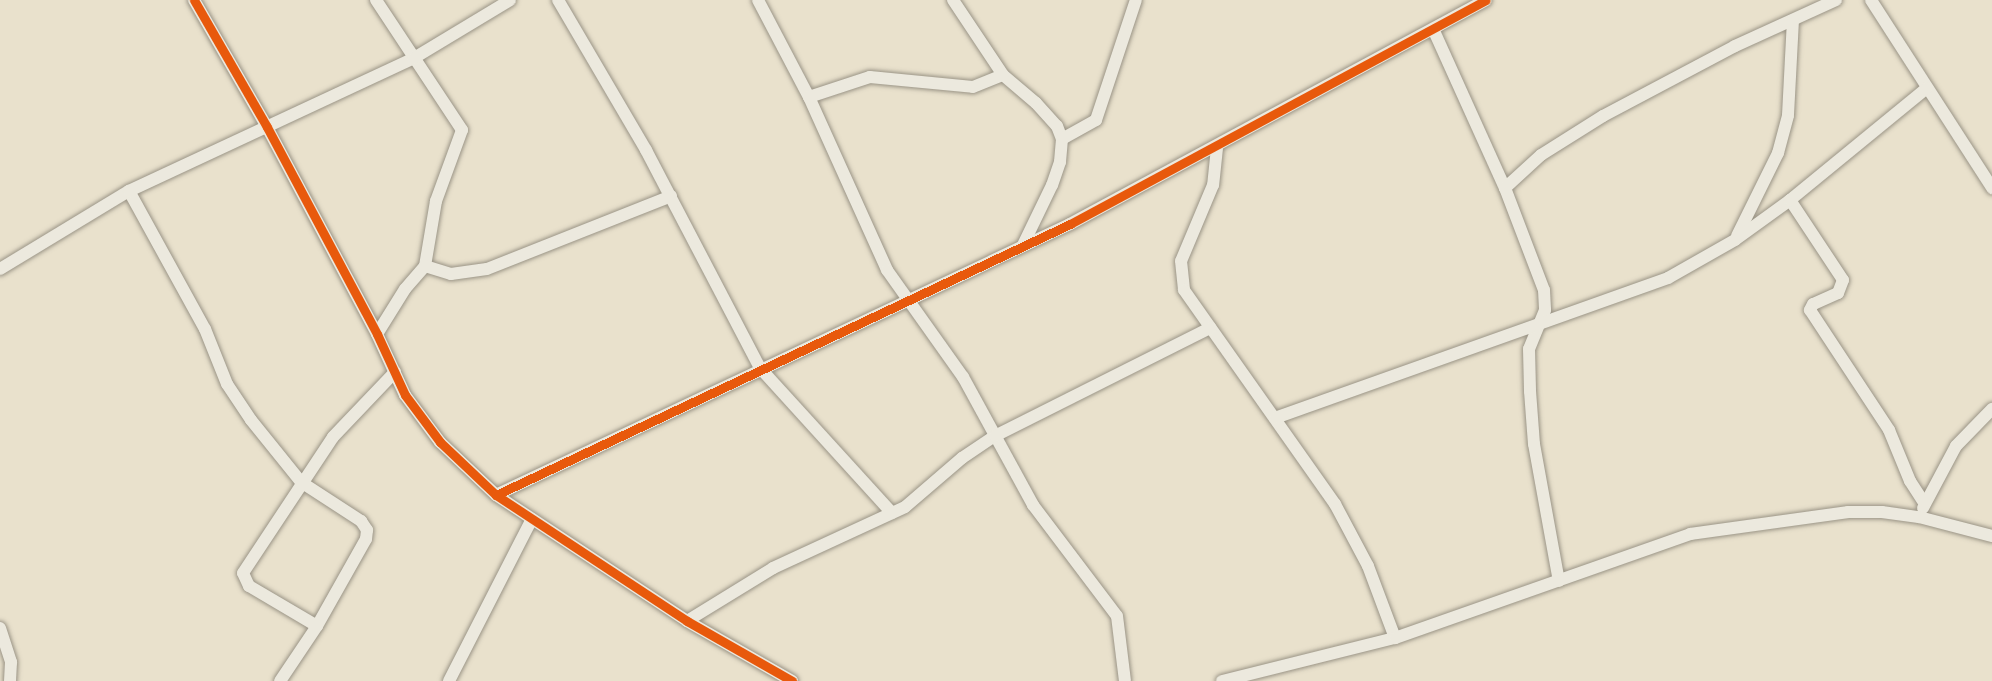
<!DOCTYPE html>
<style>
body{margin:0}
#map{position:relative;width:1992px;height:681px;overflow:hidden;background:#e9e1cc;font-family:"IM FELL English",serif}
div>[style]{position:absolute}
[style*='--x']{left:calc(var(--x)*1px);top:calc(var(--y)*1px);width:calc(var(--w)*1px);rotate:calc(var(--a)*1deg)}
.roads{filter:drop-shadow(0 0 2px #9a9486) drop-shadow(0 0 2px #9a9486)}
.street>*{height:12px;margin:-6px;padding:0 6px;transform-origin:6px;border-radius:6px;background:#ece9de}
.cycleway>*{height:9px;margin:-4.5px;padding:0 4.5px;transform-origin:4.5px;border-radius:4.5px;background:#e8590c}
span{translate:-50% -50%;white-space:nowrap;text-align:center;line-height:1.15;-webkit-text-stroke:4.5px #f8efd6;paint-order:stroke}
</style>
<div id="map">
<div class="roads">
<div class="street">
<i style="--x:194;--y:0;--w:146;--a:60.1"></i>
<i style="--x:267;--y:127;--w:234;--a:62"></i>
<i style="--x:377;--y:334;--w:67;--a:65.3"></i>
<i style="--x:405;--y:395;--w:59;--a:53.3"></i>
<i style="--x:440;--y:442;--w:77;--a:43.4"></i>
<i style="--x:496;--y:495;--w:229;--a:33.4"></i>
<i style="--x:687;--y:621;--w:121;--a:29.7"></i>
<i style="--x:376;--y:0;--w:156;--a:56.5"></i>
<i style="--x:462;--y:130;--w:76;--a:110.1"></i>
<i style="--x:436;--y:201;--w:66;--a:99.6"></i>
<i style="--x:425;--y:266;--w:30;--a:131"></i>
<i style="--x:405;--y:289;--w:53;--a:121.9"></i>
<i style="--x:558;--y:0;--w:174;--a:59.6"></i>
<i style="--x:646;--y:150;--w:246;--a:62.4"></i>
<i style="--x:760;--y:368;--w:196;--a:47.7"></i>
<i style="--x:758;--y:0;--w:110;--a:62.3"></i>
<i style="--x:809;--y:97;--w:190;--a:65.7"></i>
<i style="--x:887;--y:270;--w:131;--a:54.6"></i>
<i style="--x:963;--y:377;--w:146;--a:61.3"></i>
<i style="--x:1033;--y:505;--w:139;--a:52.9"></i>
<i style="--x:1117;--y:616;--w:65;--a:83"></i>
<i style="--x:953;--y:0;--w:90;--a:56.3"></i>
<i style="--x:1003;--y:75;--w:43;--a:40.3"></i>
<i style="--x:1036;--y:103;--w:31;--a:48"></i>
<i style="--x:1057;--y:126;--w:14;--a:69"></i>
<i style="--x:1062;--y:139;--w:23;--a:95"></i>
<i style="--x:1060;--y:162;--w:24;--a:109"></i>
<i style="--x:1052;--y:185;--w:67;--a:115.8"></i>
<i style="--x:1871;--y:0;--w:224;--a:57.2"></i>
<i style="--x:1434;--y:31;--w:172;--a:65.7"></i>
<i style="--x:1505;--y:188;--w:109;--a:69.1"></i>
<i style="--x:1544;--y:290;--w:20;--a:87"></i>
<i style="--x:1545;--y:310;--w:42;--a:112.3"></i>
<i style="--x:1529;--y:349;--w:42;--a:88.6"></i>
<i style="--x:1530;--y:391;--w:53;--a:85.7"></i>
<i style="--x:1534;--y:444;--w:139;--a:79.7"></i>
<i style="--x:809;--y:97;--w:64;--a:-18.2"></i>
<i style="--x:870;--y:77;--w:103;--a:5.5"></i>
<i style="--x:973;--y:87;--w:32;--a:-22"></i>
<i style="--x:1062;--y:139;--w:39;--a:-29"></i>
<i style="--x:1096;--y:120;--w:126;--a:-71.6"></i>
<i style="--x:1217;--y:148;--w:37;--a:96"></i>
<i style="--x:1213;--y:185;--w:82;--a:112.8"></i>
<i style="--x:1181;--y:261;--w:29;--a:84"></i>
<i style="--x:1184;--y:290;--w:262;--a:54.8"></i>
<i style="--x:1335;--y:504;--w:70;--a:62"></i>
<i style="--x:1368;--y:566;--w:77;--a:69.4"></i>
<i style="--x:1505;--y:188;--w:49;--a:-42.5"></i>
<i style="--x:1541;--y:155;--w:73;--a:-32.2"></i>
<i style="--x:1603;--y:116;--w:149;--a:-27.9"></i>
<i style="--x:1735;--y:46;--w:111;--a:-24.5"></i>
<i style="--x:129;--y:191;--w:158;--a:61.2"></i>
<i style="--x:205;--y:329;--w:59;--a:68.2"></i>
<i style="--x:227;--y:384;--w:43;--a:56.3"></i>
<i style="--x:251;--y:420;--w:80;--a:51.1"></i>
<i style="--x:301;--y:482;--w:72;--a:33"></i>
<i style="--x:361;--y:521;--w:11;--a:56"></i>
<i style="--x:367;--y:530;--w:9;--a:96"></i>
<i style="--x:366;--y:539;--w:100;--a:119.4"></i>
<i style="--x:317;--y:626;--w:66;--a:123.9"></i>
<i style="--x:1790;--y:200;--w:96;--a:56.5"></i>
<i style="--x:1843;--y:280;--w:14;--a:111"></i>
<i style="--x:1838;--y:293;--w:27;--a:156"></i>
<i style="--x:1813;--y:304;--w:7;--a:117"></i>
<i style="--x:1810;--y:310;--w:144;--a:56.6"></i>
<i style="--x:1889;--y:430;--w:55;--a:67.6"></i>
<i style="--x:1910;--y:481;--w:27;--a:57"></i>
<i style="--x:1737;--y:236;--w:93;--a:-63.7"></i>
<i style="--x:1778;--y:153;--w:39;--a:-75"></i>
<i style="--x:1788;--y:115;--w:95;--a:-87"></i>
<i style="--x:425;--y:266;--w:27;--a:17"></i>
<i style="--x:451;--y:274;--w:36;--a:-8"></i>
<i style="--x:487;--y:269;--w:198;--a:-21.6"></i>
<i style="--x:0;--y:269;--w:151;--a:-31.2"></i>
<i style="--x:129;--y:191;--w:315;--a:-25"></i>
<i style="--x:414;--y:58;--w:112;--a:-31.1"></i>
<i style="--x:1275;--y:418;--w:417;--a:-19.6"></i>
<i style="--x:1668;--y:278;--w:77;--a:-29.6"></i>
<i style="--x:1735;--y:240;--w:68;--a:-36"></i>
<i style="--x:1790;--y:200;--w:177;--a:-39.3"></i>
<i style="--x:496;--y:495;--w:635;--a:-25.27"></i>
<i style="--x:1070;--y:224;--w:472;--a:-28.3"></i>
<i style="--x:1923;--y:508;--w:70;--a:-62"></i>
<i style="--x:1956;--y:446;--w:52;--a:-45.8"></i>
<i style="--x:687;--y:621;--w:101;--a:-31.6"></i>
<i style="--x:773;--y:568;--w:145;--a:-24.8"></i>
<i style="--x:905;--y:507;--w:75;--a:-40.7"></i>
<i style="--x:962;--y:458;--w:40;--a:-34"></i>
<i style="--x:995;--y:436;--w:241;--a:-26.7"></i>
<i style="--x:317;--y:626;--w:79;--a:-149.5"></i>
<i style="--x:249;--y:586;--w:14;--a:-115"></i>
<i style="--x:243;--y:573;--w:163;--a:-56.5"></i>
<i style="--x:333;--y:437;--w:90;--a:-46.4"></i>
<i style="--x:0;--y:628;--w:36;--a:72"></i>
<i style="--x:11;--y:662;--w:19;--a:93"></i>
<i style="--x:449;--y:681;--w:182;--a:-62.9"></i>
<i style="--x:1222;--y:681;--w:178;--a:-14"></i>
<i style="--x:1395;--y:638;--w:313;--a:-19.4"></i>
<i style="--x:1690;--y:534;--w:160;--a:-7.9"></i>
<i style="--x:1848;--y:512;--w:34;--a:0"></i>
<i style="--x:1882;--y:512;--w:37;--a:8"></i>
<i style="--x:1919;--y:517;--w:75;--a:14.6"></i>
</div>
</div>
<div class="cycleway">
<i style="--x:194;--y:0;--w:146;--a:60.1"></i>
<i style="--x:267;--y:127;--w:234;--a:62"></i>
<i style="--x:377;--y:334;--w:67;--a:65.3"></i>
<i style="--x:405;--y:395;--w:59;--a:53.3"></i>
<i style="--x:440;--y:442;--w:77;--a:43.4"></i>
<i style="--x:496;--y:495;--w:229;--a:33.4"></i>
<i style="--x:687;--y:621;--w:121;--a:29.7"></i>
<i style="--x:496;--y:495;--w:635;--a:-25.27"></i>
<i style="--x:1070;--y:224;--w:472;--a:-28.3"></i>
</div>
</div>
